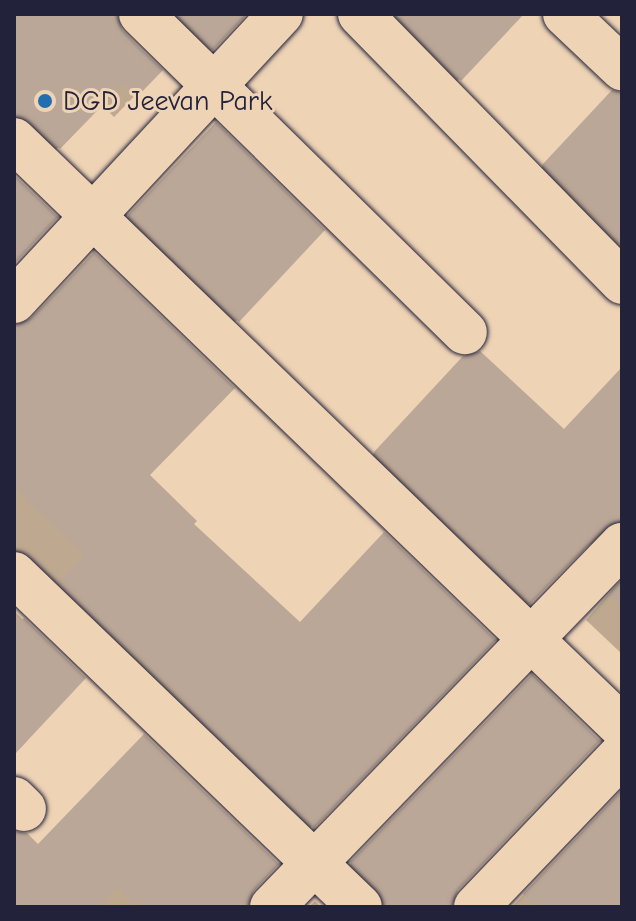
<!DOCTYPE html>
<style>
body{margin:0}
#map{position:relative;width:636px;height:921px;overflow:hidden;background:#eed3b5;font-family:"Comic Neue",sans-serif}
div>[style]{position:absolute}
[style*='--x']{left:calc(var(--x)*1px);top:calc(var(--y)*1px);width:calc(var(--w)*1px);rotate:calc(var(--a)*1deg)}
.shadow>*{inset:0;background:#0003}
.building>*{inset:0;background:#bba797}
.roads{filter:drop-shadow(0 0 2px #22223b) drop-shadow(0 0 2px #22223b)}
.minor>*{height:44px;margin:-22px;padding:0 22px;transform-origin:22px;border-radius:22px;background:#eed3b5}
.dots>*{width:22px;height:22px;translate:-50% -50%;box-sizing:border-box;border:4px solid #eed3b5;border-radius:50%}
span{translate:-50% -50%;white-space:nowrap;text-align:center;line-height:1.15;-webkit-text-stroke:6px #eed3b5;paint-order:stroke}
.poi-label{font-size:28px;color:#22223b}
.left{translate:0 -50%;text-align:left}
.frame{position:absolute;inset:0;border:16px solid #22223b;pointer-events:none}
</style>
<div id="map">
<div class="shadow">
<i style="clip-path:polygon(14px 14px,115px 14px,115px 22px,160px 70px,114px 117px,101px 104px,37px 169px,14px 150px)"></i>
<i style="clip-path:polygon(126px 14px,247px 14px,191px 70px)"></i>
<i style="clip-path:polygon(345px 14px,521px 14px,438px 101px)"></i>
<i style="clip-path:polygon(622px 94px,622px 290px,524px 186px,593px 112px)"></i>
<i style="clip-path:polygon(193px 147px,322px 230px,215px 343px,107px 239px)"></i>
<i style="clip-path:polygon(94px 255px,147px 475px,191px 524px,312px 826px,291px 848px,14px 581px,14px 325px,22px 327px)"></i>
<i style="clip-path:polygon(622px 368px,622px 576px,615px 551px,590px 544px,505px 627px,351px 478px,439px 383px,563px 431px)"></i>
<i style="clip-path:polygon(622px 579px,622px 654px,586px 620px)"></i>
<i style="clip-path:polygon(14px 611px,83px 678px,14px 755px)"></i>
<i style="clip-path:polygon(511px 698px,450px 907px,350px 907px,330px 885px)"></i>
<i style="clip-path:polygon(622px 787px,622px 907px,512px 907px,616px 798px)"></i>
<i style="clip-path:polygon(14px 831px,37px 846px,276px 864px,246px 900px,248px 907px,14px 907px)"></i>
<i style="clip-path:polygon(315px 901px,321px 907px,309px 907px)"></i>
</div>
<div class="building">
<i style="clip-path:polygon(14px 14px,117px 14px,123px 32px,163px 70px,137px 97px,123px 84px,60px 149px,31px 122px,14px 116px)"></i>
<i style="clip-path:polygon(177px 14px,247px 14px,213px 50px)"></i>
<i style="clip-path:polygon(395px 14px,524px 14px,461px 81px)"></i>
<i style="clip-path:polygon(612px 90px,622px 92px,622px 246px,542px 165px)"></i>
<i style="clip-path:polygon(216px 122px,325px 230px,239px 322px,128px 215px)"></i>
<i style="clip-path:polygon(14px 175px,58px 217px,14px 264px)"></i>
<i style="clip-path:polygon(94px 252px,235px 388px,150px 475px,197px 521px,194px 524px,300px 622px,384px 532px,496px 640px,314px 828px,59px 583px,85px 556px,14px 487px,14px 325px,32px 318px)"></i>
<i style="clip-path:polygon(480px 351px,564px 429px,622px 367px,622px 521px,604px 528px,530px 604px,374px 452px,463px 356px)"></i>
<i style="clip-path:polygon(622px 581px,622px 607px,609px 595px)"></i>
<i style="clip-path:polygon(24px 618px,86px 678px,14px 755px,14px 629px)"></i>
<i style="clip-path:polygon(532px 674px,600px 741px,458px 890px,452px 907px,384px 907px,377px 889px,350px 862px)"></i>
<i style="clip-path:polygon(144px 734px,279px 864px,254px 890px,248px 907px,136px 907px,117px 887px,99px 907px,14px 907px,14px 831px,27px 833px,38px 844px)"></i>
<i style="clip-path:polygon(622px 790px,622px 907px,537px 907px,523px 894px)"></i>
</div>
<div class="roads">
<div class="minor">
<i style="--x:141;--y:14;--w:454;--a:44.5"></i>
<i style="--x:360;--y:14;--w:375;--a:45.6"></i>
<i style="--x:565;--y:14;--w:79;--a:43.5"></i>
<i style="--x:14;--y:140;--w:845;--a:43.99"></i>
<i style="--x:14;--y:301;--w:392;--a:-47.1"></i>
<i style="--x:14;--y:574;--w:480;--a:43.9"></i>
<i style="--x:14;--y:799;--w:14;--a:45"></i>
<i style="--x:272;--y:907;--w:504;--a:-45.97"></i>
<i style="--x:476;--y:907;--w:211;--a:-46.3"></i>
</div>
</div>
<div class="dots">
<i style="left:45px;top:101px;background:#1f6fb2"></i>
</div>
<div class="poi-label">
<span class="left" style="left:63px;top:101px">DGD Jeevan Park</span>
</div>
<div class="frame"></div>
</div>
